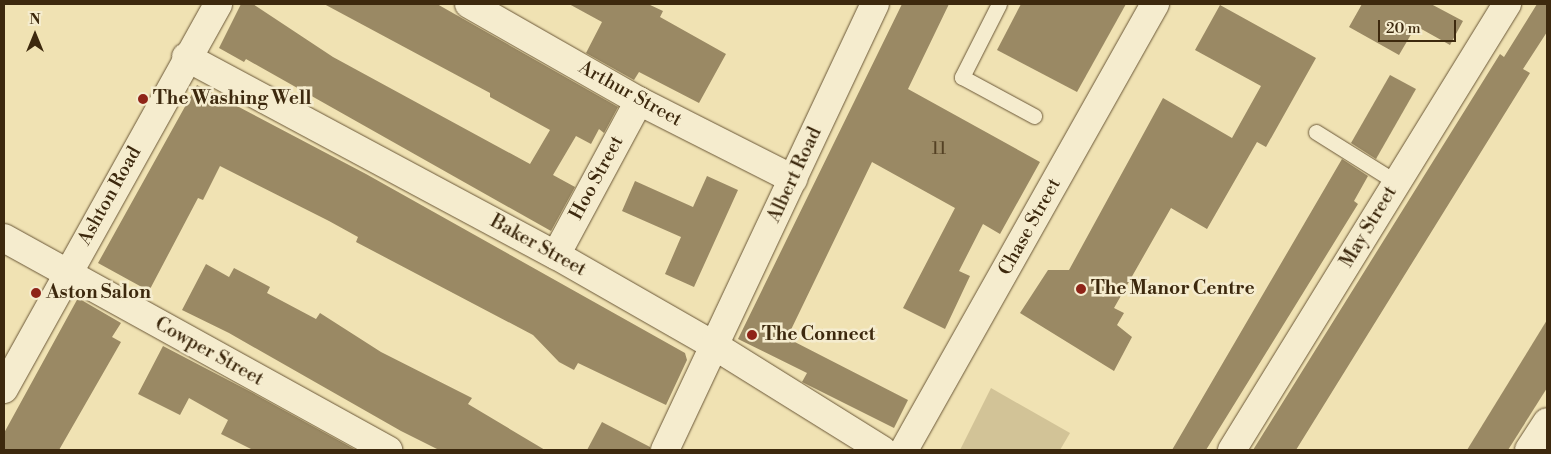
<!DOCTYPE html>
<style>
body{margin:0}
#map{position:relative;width:1551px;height:454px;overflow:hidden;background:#f0e2b3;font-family:"Libre Bodoni",serif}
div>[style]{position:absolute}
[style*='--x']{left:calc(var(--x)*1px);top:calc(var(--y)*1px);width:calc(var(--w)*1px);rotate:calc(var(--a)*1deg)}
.green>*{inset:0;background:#d2c397}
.building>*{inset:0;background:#9a8964}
.roads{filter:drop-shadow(0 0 1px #6a5737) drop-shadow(0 0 1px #6a5737)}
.lane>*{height:15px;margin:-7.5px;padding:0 7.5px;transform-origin:7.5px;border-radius:7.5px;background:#f5ecce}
.street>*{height:28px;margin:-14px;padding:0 14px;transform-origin:14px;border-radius:14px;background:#f5ecce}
.dots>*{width:14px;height:14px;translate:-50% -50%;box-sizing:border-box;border:2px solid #f5ecce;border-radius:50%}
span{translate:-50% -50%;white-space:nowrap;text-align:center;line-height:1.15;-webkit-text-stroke:5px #f5ecce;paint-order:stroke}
.number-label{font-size:16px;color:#544124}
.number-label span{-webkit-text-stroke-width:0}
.street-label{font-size:19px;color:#3d290e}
.poi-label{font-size:19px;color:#3d290e;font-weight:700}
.left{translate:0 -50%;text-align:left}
.frame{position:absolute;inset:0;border:5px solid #3d290e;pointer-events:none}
.north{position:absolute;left:10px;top:10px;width:50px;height:50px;-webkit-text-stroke:4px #f5ecce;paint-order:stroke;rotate:0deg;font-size:14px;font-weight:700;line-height:20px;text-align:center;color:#3d290e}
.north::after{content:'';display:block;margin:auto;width:18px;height:22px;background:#3d290e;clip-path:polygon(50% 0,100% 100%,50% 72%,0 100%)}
.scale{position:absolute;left:1378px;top:20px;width:78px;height:22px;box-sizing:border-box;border:2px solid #3d290e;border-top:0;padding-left:6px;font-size:15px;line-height:18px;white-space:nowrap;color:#3d290e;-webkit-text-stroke:4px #f5ecce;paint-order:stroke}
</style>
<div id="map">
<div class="green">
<i style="clip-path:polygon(991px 388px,1070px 433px,1060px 450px,960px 450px)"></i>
</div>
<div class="building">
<i style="clip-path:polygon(241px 4px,253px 4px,333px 57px,530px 164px,550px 130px,490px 97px,490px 93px,324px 4px,437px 4px,618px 107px,604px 133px,599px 129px,591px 144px,576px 136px,553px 175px,575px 187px,551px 231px,246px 59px,244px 62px,219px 48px)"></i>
<i style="clip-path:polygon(569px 4px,648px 4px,663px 11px,660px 17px,726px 54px,699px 103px,639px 72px,634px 80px,586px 53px,602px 22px)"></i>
<i style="clip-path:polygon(902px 4px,949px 4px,908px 89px,1040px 162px,1000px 234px,983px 224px,959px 271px,970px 276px,945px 329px,903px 308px,955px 208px,872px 162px,787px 338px,908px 400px,894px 428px,802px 382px,807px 373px,738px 339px)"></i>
<i style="clip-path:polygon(1021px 4px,1126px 4px,1077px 92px,997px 50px)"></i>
<i style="clip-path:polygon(1362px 4px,1431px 4px,1463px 21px,1450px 45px,1416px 26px,1399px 55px,1349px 27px)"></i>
<i style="clip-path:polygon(1537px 4px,1547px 4px,1547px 32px,1523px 69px,1530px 73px,1296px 450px,1253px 450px,1500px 54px,1504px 57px)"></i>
<i style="clip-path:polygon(1220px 5px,1316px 58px,1266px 147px,1257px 142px,1207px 229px,1171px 208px,1114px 308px,1124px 313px,1117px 325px,1132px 337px,1114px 371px,1020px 313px,1048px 270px,1069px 270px,1163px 98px,1232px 138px,1261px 86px,1195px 50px)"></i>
<i style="clip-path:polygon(1390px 75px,1416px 89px,1376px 159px,1351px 143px)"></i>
<i style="clip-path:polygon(197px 85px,366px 174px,685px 353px,687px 360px,666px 405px,578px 363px,574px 370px,559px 362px,533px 335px,356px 242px,358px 237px,329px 221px,220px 166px,203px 200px,198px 198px,149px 291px,98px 263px)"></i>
<i style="clip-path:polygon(1342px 159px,1368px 176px,1354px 201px,1358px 204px,1206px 450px,1172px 450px)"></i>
<i style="clip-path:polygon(707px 176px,738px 190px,694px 287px,665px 274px,681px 237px,622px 211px,635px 181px,693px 207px)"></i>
<i style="clip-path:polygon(206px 264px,229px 277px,234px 268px,270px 287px,267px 293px,316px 319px,320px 313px,381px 352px,472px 398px,468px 404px,545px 450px,439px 450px,401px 431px,229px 333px,182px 310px)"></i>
<i style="clip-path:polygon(78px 298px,121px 323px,112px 337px,121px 342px,59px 450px,4px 450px,4px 433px)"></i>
<i style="clip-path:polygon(1547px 320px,1547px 388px,1508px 450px,1467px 450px)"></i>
<i style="clip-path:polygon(163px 346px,249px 391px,356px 450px,253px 450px,221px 434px,228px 420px,189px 398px,180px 415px,138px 394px)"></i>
<i style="clip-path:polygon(602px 422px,650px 447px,650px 450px,587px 450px)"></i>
</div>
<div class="roads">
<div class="lane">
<i style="--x:999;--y:4;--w:82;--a:116.9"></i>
<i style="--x:962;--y:77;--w:82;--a:28.4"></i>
<i style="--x:1316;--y:132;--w:94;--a:32"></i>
</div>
<div class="street">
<i style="--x:469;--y:4;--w:196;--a:29.7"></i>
<i style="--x:639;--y:101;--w:173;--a:26.9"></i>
<i style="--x:186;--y:57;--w:420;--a:28.2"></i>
<i style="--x:556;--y:255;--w:183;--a:29.8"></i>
<i style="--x:715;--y:346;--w:197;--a:31.9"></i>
<i style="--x:4;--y:238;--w:439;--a:28.9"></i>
<i style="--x:556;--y:255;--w:175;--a:-61.7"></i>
<i style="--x:4;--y:389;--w:440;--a:-60.9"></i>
<i style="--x:665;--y:450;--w:493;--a:-64.8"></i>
<i style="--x:904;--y:450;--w:512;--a:-60.63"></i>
<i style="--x:1232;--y:450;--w:524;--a:-58.34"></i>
<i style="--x:1529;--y:450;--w:33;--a:-57"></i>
</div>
</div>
<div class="dots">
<i style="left:143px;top:99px;background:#8f2418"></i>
<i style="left:1081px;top:289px;background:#8f2418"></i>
<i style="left:36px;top:293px;background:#8f2418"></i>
<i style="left:752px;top:335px;background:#8f2418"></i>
</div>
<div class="number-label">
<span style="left:939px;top:149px">11</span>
</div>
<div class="street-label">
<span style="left:630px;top:94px;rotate:29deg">Arthur Street</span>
<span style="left:795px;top:175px;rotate:-65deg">Albert Road</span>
<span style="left:597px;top:178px;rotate:-62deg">Hoo Street</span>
<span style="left:110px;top:196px;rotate:-61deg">Ashton Road</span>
<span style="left:1030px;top:227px;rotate:-61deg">Chase Street</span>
<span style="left:1369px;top:227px;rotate:-59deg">May Street</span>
<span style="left:538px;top:246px;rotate:29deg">Baker Street</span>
<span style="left:209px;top:352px;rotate:29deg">Cowper Street</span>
</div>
<div class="poi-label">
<span class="left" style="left:153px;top:99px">The Washing Well</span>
<span class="left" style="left:1091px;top:289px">The Manor Centre</span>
<span class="left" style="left:46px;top:293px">Aston Salon</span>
<span class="left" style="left:762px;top:335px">The Connect</span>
</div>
<div class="frame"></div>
<div class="north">N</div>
<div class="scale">20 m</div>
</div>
